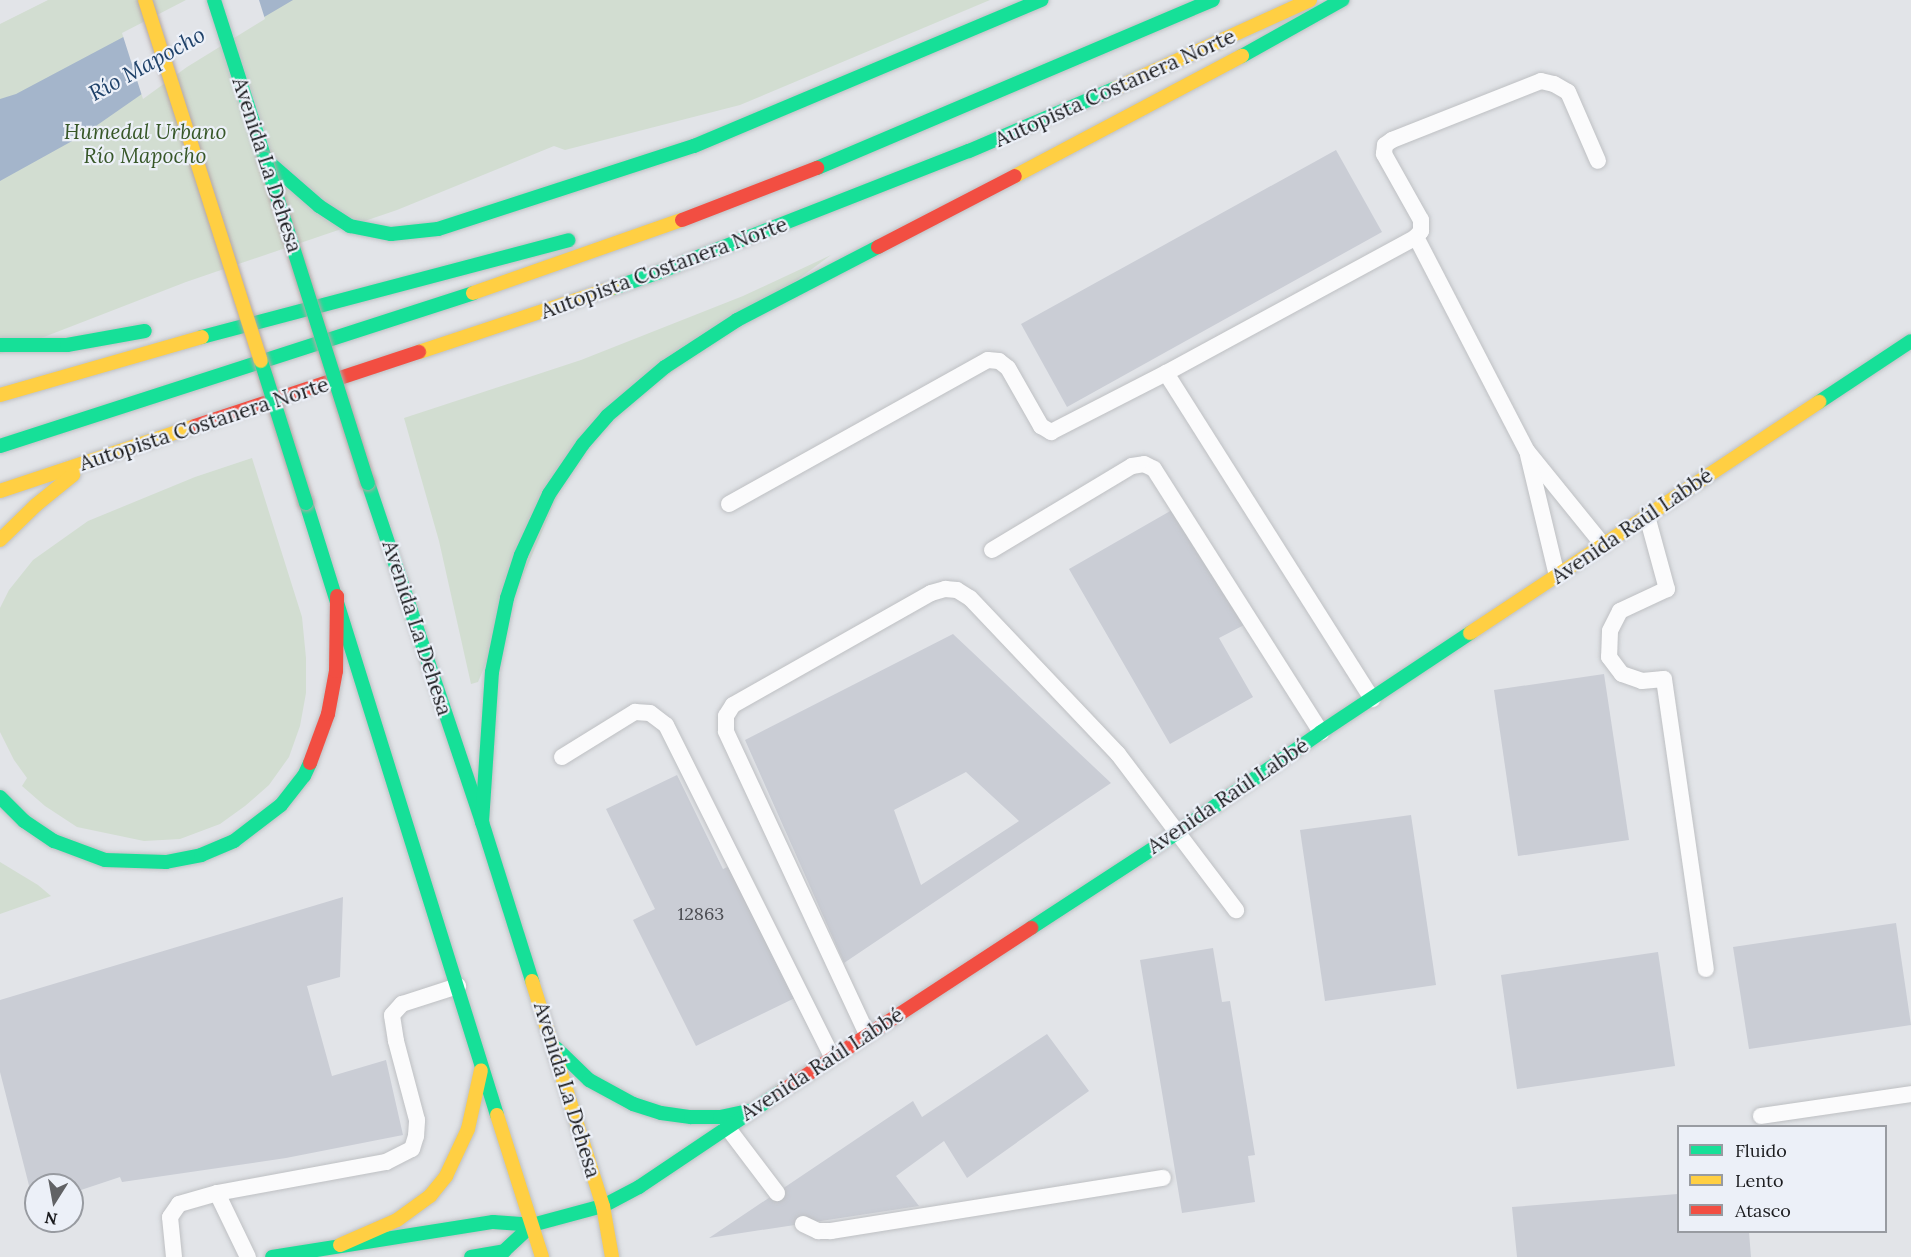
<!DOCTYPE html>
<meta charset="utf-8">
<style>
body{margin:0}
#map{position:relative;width:1911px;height:1257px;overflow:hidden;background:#e2e4e8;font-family:Lora,serif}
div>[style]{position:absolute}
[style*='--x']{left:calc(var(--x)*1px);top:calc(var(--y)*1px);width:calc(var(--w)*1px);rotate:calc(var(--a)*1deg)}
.green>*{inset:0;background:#d2ddd1}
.water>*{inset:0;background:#a4b5cb}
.pier>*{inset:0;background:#e2e4e8}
.building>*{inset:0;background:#cacdd5}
.roads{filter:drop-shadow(0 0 2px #bec0c3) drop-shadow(0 0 2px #bec0c3)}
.lane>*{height:16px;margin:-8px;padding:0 8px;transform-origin:8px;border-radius:8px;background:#fbfbfc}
.fast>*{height:14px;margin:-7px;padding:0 7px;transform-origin:7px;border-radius:7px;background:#16e098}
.slow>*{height:14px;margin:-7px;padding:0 7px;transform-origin:7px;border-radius:7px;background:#ffcf43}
.jam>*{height:14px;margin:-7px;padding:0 7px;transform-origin:7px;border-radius:7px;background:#f24e42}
.bridges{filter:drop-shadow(0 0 2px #b4a7a6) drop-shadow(0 0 2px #b4a7a6)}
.fast-bridge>*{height:14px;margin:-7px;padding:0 7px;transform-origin:7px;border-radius:7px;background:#16e098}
.slow-bridge>*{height:14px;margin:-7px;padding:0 7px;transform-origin:7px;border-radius:7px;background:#ffcf43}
span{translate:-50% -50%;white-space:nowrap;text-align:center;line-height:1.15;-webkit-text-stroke:4.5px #ecf0f8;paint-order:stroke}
.number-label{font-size:18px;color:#4a4b50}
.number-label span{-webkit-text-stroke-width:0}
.street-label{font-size:21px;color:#1b1c1f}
.park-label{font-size:21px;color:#375728;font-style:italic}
.water-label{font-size:22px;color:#1e4169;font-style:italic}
.legend{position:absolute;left:1677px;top:1125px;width:210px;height:108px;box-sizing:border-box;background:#ecf0f8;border:2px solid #989ba1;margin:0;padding:8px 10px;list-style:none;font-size:18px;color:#1b1c1f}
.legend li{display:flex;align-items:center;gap:12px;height:30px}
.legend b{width:30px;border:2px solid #989ba1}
.north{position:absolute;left:24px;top:1173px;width:60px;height:60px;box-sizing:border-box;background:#ecf0f8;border:2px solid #989ba1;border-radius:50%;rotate:191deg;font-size:16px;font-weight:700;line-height:24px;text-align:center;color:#1b1c1f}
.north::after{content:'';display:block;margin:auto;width:21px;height:27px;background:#616265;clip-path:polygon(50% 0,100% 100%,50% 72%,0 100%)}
</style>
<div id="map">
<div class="green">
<i style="clip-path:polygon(48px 0,990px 0,740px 105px,565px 150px,554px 146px,397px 210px,186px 282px,0 354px,0 24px)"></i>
<i style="clip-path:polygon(831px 255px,582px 438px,478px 682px,471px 684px,439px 541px,404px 418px,581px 360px,743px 296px)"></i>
<i style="clip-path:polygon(252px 458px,302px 617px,306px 658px,306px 693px,300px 726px,289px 757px,269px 785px,245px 806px,220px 824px,180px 839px,144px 841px,77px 827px,45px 806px,22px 786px,27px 778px,14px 760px,0 732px,0 608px,9px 590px,33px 560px,88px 521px,195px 477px)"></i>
<i style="clip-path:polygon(0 862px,38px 885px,51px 896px,0 914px)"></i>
</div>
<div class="water">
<i style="clip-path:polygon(193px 0,293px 0,185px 64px,83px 135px,0 181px,0 99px,16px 94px)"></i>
</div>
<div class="pier">
<i style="clip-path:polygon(186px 0,259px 0,265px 19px,187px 67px,143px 99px,122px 33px)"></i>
</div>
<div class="building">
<i style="clip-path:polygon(1336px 150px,1382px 232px,1067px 407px,1021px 324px)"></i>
<i style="clip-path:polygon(1179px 506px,1246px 624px,1219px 638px,1253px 697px,1170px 744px,1069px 569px)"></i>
<i style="clip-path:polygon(evenodd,953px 634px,1111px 783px,844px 963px,745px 740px,953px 634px,966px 772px,1019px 821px,921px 885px,894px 810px,966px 772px)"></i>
<i style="clip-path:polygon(1604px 674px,1629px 840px,1518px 856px,1494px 690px)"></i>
<i style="clip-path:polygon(677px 775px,723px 869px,734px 864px,799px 996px,696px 1046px,633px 920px,655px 909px,606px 809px)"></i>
<i style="clip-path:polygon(1411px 815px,1436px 985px,1325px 1001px,1300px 830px)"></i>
<i style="clip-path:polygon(343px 897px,340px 977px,307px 986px,332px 1076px,386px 1060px,403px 1135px,286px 1158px,122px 1182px,120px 1177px,72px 1193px,72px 1185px,36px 1185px,34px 1205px,0 1072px,0 1000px)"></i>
<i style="clip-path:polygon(1896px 923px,1911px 1025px,1749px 1049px,1733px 947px)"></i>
<i style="clip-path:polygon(1213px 948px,1222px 1002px,1230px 1001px,1255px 1155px,1248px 1156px,1255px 1202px,1182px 1213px,1140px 960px)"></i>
<i style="clip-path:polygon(1658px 952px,1675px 1066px,1517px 1089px,1501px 975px)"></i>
<i style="clip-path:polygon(1047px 1034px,1089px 1091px,967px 1178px,944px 1141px,896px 1176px,919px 1206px,709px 1238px,913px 1101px,922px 1117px)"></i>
<i style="clip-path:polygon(1678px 1194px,1678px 1232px,1749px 1232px,1751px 1257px,1517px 1257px,1512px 1207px)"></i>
</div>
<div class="roads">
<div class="lane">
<i style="--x:1416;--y:237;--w:241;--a:62.6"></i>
<i style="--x:1527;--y:451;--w:121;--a:51"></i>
<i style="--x:1166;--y:373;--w:386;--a:57.7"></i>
<i style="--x:1528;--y:455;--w:124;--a:76.5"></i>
<i style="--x:729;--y:504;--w:296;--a:-29.1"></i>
<i style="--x:988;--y:360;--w:11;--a:5"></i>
<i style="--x:999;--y:361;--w:11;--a:38"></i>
<i style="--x:1008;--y:368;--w:67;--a:60.4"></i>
<i style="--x:1041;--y:426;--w:12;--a:31"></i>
<i style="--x:1051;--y:432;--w:129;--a:-27.2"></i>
<i style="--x:1166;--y:373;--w:285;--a:-28.5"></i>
<i style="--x:1416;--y:237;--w:8;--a:-50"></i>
<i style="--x:1421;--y:231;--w:11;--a:-90"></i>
<i style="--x:1421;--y:220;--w:76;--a:-119.3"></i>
<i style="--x:1384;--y:154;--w:9;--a:-84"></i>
<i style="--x:1385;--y:145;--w:9;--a:-36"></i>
<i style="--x:1392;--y:140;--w:160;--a:-21.6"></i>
<i style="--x:1541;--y:81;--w:13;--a:13"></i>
<i style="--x:1554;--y:84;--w:16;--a:30"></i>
<i style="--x:1568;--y:92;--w:75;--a:66.5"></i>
<i style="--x:1647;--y:516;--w:76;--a:74.7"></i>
<i style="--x:1667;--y:589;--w:52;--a:154.9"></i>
<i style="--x:1620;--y:611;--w:22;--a:117"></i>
<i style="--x:1610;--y:631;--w:26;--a:92"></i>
<i style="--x:1609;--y:657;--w:21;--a:53"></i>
<i style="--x:1622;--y:674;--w:21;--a:19"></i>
<i style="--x:1642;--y:681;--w:22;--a:-5"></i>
<i style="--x:1664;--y:679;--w:293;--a:81.8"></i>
<i style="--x:992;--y:550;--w:163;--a:-31"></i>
<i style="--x:1132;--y:466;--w:12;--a:-9"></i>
<i style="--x:1144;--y:464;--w:11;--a:27"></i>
<i style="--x:1154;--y:469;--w:312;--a:57.6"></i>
<i style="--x:562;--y:757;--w:86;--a:-31.7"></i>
<i style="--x:635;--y:712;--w:15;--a:4"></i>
<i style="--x:650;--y:713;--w:20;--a:37"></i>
<i style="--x:666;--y:725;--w:371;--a:63.4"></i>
<i style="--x:867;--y:1034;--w:334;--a:-115"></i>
<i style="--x:726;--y:731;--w:15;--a:-90"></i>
<i style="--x:726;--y:716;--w:13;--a:-58"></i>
<i style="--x:733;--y:705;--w:227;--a:-29.5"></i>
<i style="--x:931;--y:593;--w:15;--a:-16"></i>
<i style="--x:945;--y:589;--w:12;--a:5"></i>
<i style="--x:957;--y:590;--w:15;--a:32"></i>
<i style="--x:970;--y:598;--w:215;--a:46.5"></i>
<i style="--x:1118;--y:754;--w:196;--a:52.9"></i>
<i style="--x:1761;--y:1116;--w:152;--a:-8.3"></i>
<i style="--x:727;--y:1127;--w:83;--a:52.9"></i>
<i style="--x:217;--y:1193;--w:71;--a:64.2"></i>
<i style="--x:803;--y:1224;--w:17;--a:25"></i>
<i style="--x:818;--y:1231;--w:13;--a:0"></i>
<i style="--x:831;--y:1231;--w:336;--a:-9.1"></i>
<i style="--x:174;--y:1257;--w:40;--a:-95.7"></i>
<i style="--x:170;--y:1217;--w:16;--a:-55"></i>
<i style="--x:179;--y:1204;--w:40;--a:-16"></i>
<i style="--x:217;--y:1193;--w:172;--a:-10.4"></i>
<i style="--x:386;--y:1162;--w:29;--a:-27"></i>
<i style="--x:412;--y:1149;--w:14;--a:-73"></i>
<i style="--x:416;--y:1136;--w:16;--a:-86"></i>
<i style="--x:417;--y:1120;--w:82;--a:-104.9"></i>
<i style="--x:396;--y:1041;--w:26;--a:-99"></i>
<i style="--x:392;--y:1015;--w:15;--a:-48"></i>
<i style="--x:402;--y:1004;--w:59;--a:-17.8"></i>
</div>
<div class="fast">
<i style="--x:214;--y:0;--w:167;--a:72.2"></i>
<i style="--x:1242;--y:56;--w:115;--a:-29.2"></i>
<i style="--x:265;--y:159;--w:72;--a:41"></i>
<i style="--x:319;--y:206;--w:37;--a:33"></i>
<i style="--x:350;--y:226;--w:42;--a:11"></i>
<i style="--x:391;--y:234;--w:47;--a:-6.1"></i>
<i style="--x:438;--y:229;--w:269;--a:-18"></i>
<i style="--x:694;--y:146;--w:377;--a:-22.8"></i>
<i style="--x:817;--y:168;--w:430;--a:-23"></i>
<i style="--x:613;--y:288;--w:46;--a:-18.8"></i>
<i style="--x:657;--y:273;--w:335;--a:-21.4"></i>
<i style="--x:969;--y:151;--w:160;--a:-23.2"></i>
<i style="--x:202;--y:337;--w:379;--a:-14.8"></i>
<i style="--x:0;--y:345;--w:67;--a:0"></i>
<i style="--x:67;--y:345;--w:79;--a:-10.2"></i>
<i style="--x:1819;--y:402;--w:110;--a:-33.5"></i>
<i style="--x:0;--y:446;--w:497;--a:-17.9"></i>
<i style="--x:368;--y:483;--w:358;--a:71.4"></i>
<i style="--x:482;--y:822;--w:167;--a:72.5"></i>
<i style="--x:306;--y:503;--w:641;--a:72.67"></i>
<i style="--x:0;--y:797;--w:34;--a:45"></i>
<i style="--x:24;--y:821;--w:36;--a:34"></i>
<i style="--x:54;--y:841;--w:54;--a:20.4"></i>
<i style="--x:105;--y:860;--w:61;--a:1.9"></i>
<i style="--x:166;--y:862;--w:36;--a:-11"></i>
<i style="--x:201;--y:855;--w:36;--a:-23"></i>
<i style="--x:234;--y:841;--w:59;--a:-37.5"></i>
<i style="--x:281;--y:805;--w:37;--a:-52"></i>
<i style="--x:304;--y:776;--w:14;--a:-65"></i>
<i style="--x:482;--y:822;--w:150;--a:-86.2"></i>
<i style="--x:492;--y:672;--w:76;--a:-78.5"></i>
<i style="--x:507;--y:598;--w:45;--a:-72"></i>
<i style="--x:521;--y:555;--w:67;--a:-65.3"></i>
<i style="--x:549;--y:494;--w:60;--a:-55.8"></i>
<i style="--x:583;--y:444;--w:37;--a:-49"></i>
<i style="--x:607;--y:416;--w:76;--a:-40.2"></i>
<i style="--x:665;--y:367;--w:86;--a:-33.1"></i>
<i style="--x:737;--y:320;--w:159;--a:-27.4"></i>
<i style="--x:1031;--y:928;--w:172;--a:-33.1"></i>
<i style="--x:1175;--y:834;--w:178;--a:-34.9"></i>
<i style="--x:1321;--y:732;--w:179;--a:-33.6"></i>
<i style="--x:556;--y:1048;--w:46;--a:44.1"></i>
<i style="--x:589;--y:1080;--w:50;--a:28.6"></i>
<i style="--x:633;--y:1104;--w:29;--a:18"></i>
<i style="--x:661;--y:1113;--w:30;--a:8"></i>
<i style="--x:691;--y:1117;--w:29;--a:0"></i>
<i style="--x:720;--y:1117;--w:30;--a:-12"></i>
<i style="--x:272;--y:1257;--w:224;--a:-9"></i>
<i style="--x:493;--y:1222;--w:39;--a:4"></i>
<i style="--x:532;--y:1225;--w:73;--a:-15"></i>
<i style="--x:603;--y:1206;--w:41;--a:-27.8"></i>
<i style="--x:639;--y:1187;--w:172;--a:-33.9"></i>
<i style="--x:471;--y:1257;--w:34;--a:-10"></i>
<i style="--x:504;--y:1251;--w:38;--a:-43"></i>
</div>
<div class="slow">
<i style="--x:1116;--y:88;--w:213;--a:-24.4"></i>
<i style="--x:1015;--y:176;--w:257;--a:-27.9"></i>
<i style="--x:473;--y:293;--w:221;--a:-19.3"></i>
<i style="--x:419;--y:352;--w:204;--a:-18.3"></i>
<i style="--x:0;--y:395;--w:210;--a:-16"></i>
<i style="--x:0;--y:491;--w:206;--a:-18.4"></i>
<i style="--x:0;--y:540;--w:50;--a:-44.2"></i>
<i style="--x:36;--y:505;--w:48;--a:-39"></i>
<i style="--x:1470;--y:633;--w:419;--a:-33.5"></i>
<i style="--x:532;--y:981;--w:236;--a:72.5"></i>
<i style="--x:603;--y:1206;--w:52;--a:80"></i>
<i style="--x:497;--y:1115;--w:149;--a:72.4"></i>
<i style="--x:340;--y:1245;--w:62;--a:-23.7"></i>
<i style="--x:397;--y:1220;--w:41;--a:-36"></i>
<i style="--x:430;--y:1196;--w:26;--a:-51"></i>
<i style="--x:446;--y:1176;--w:52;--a:-64.9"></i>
<i style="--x:468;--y:1129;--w:60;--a:-77.6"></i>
</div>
<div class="jam">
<i style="--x:682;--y:220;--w:145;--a:-21.1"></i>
<i style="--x:878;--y:247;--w:154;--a:-27.4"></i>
<i style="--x:195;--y:426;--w:236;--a:-18.3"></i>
<i style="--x:310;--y:763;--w:52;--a:-69.8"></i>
<i style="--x:328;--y:714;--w:44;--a:-79.5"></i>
<i style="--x:336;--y:671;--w:75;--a:-89.2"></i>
<i style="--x:782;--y:1091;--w:298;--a:-33.2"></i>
</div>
</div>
<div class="bridges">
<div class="fast-bridge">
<i style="--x:265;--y:159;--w:340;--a:72.4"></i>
<i style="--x:261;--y:361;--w:149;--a:72.4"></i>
</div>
<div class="slow-bridge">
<i style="--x:145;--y:0;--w:379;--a:72.2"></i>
</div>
</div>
<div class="number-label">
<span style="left:701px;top:914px">12863</span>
</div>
<div class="street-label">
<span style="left:1115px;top:88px;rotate:-24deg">Autopista Costanera Norte</span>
<span style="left:267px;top:165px;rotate:72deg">Avenida La Dehesa</span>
<span style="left:664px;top:268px;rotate:-20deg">Autopista Costanera Norte</span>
<span style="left:204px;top:424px;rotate:-18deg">Autopista Costanera Norte</span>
<span style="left:1632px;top:526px;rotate:-34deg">Avenida Raúl Labbé</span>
<span style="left:417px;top:628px;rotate:72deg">Avenida La Dehesa</span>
<span style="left:1228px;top:796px;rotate:-34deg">Avenida Raúl Labbé</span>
<span style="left:822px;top:1064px;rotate:-33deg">Avenida Raúl Labbé</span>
<span style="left:567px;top:1090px;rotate:73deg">Avenida La Dehesa</span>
</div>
<div class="park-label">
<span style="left:145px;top:144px">Humedal Urbano<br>Río Mapocho</span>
</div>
<div class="water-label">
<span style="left:147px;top:64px;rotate:-29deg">Río Mapocho</span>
</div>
<ul class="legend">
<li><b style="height:8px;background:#16e098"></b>Fluido</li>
<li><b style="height:8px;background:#ffcf43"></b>Lento</li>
<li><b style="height:8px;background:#f24e42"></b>Atasco</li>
</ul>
<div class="north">N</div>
</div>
